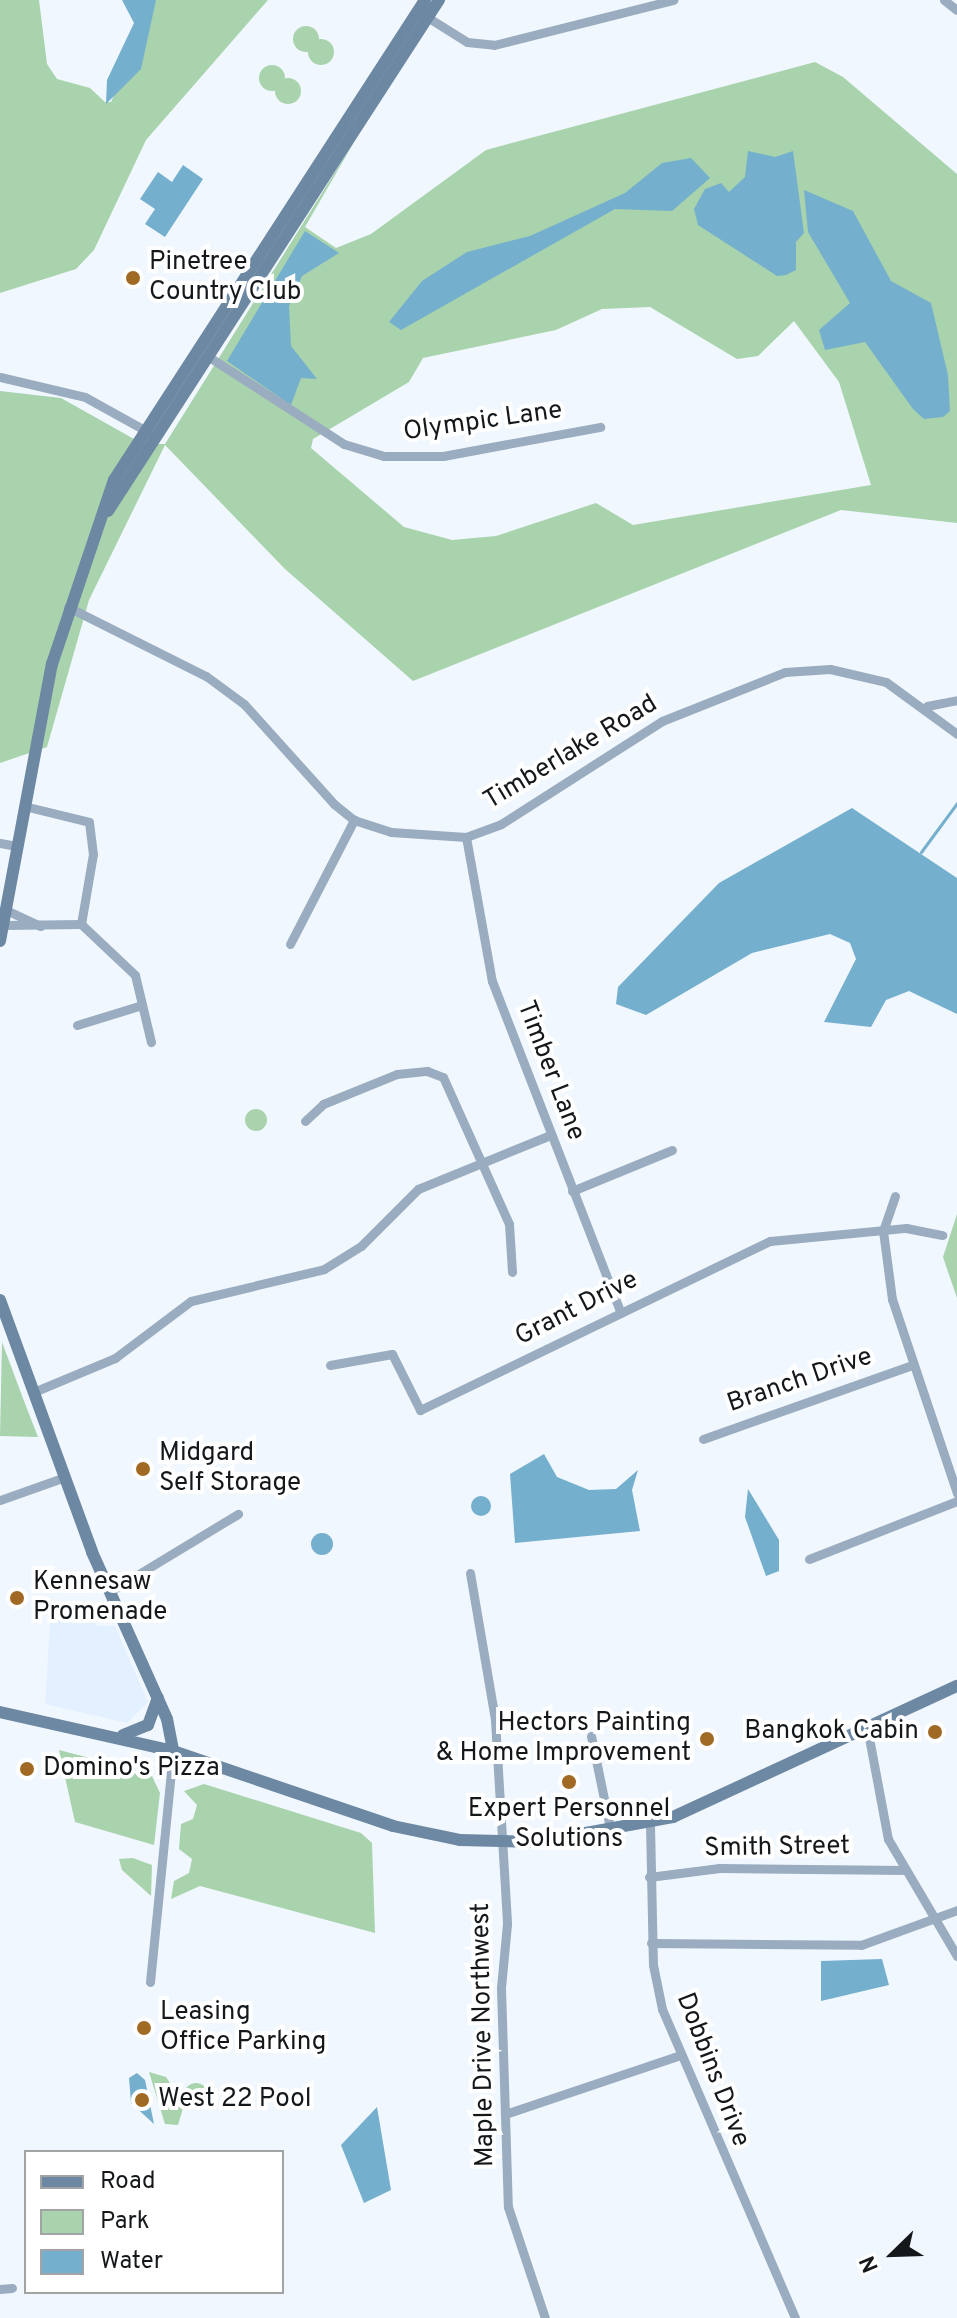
<!DOCTYPE html>
<style>
body{margin:0}
#map{position:relative;width:957px;height:2318px;overflow:hidden;background:#f1f7fe;font-family:Overpass,sans-serif}
div>[style]{position:absolute}
[style*='--x']{left:calc(var(--x)*1px);top:calc(var(--y)*1px);width:calc(var(--w)*1px);rotate:calc(var(--a)*1deg)}
.built>*{inset:0;background:#e3f0ff}
.green>*{inset:0;background:#a8d3ad}
.round{border-radius:50%}
.water>*{inset:0;background:#74afce}
.stream>*{height:3px;margin:-1.5px;padding:0 1.5px;transform-origin:1.5px;border-radius:1.5px;background:#74afce}
.street>*{height:9px;margin:-4.5px;padding:0 4.5px;transform-origin:4.5px;border-radius:4.5px;background:#9aacbf}
.secondary>*{height:12px;margin:-6px;padding:0 6px;transform-origin:6px;border-radius:6px;background:#6d88a3}
.dots>*{width:22px;height:22px;translate:-50% -50%;box-sizing:border-box;border:4px solid #fff;border-radius:50%}
span{translate:-50% -50%;white-space:nowrap;text-align:center;line-height:1.15;-webkit-text-stroke:8px #fff;paint-order:stroke}
.poi-label{font-size:26px;color:#15181b}
.left{translate:0 -50%;text-align:left}
.right{translate:-100% -50%;text-align:right}
.street-label{font-size:26px;color:#15181b}
.legend{position:absolute;left:24px;top:2150px;width:260px;height:144px;box-sizing:border-box;background:#fff;border:2px solid #a1a3a4;margin:0;padding:10px 14px;list-style:none;font-size:24px;color:#15181b}
.legend li{display:flex;align-items:center;gap:16px;height:40px}
.legend b{width:40px;border:2px solid #a1a3a4}
.north{position:absolute;left:853px;top:2214px;width:80px;height:80px;-webkit-text-stroke:6px #fff;paint-order:stroke;rotate:247deg;font-size:22px;font-weight:700;line-height:32px;text-align:center;color:#15181b}
.north::after{content:'';display:block;margin:auto;width:28px;height:36px;background:#15181b;clip-path:polygon(50% 0,100% 100%,50% 72%,0 100%)}
</style>
<div id="map">
<div class="built">
<i style="clip-path:polygon(88px 1601px,97px 1626px,115px 1626px,148px 1702px,127px 1723px,45px 1704px,51px 1607px)"></i>
</div>
<div class="green">
<i style="clip-path:polygon(0 0,39px 0,47px 64px,57px 79px,90px 88px,105px 102px,111px 102px,154px 0,268px 0,146px 140px,94px 250px,76px 269px,0 293px)"></i>
<i class="round" style="left:293px;top:26px;width:26px;height:26px"></i>
<i class="round" style="left:308px;top:39px;width:26px;height:26px"></i>
<i style="clip-path:polygon(evenodd,815px 62px,843px 77px,957px 174px,957px 523px,841px 510px,413px 681px,285px 569px,165px 445px,89px 600px,47px 747px,0 763px,0 391px,61px 398px,143px 444px,165px 444px,357px 137px,305px 227px,336px 248px,371px 234px,486px 150px,815px 62px,650px 307px,737px 359px,758px 356px,794px 321px,839px 382px,871px 485px,633px 525px,596px 503px,496px 536px,452px 540px,404px 527px,311px 448px,313px 439px,409px 382px,423px 358px,556px 330px,602px 309px,650px 307px)"></i>
<i class="round" style="left:259px;top:65px;width:26px;height:26px"></i>
<i class="round" style="left:275px;top:78px;width:26px;height:26px"></i>
<i class="round" style="left:245px;top:1109px;width:22px;height:22px"></i>
<i style="clip-path:polygon(957px 1214px,957px 1298px,943px 1257px)"></i>
<i style="clip-path:polygon(2px 1342px,24px 1401px,38px 1437px,0 1436px)"></i>
<i style="clip-path:polygon(59px 1750px,151px 1774px,160px 1793px,154px 1845px,75px 1822px)"></i>
<i style="clip-path:polygon(204px 1784px,361px 1833px,372px 1843px,375px 1933px,200px 1886px,171px 1899px,174px 1881px,189px 1873px,192px 1859px,179px 1849px,181px 1824px,193px 1819px,197px 1805px,184px 1791px)"></i>
<i style="clip-path:polygon(133px 1858px,152px 1865px,151px 1896px,122px 1870px,119px 1859px)"></i>
<i style="clip-path:polygon(149px 2072px,166px 2077px,184px 2105px,178px 2125px,165px 2124px)"></i>
<i class="round" style="left:184px;top:2083px;width:24px;height:24px"></i>
</div>
<div class="water">
<i style="clip-path:polygon(122px 0,156px 0,141px 69px,106px 104px,107px 80px,134px 23px)"></i>
<i style="clip-path:polygon(748px 151px,775px 157px,793px 151px,804px 233px,796px 242px,796px 270px,786px 275px,777px 276px,698px 225px,694px 209px,705px 189px,721px 183px,729px 192px,745px 177px)"></i>
<i style="clip-path:polygon(691px 158px,710px 178px,672px 211px,615px 209px,401px 330px,389px 322px,422px 281px,467px 252px,530px 236px,625px 193px,662px 163px)"></i>
<i style="clip-path:polygon(183px 165px,203px 179px,165px 237px,145px 224px,155px 209px,140px 199px,158px 172px,172px 182px)"></i>
<i style="clip-path:polygon(804px 190px,853px 211px,891px 281px,931px 303px,948px 375px,950px 411px,943px 417px,924px 419px,913px 409px,865px 342px,825px 350px,819px 330px,850px 303px,808px 232px)"></i>
<i style="clip-path:polygon(305px 231px,339px 253px,302px 276px,289px 306px,291px 346px,317px 379px,301px 378px,291px 405px,227px 361px)"></i>
<i style="clip-path:polygon(852px 808px,957px 878px,957px 1014px,909px 991px,886px 1000px,871px 1027px,824px 1022px,856px 959px,850px 943px,830px 934px,752px 953px,646px 1015px,616px 1004px,618px 987px,719px 883px)"></i>
<i style="clip-path:polygon(544px 1454px,557px 1477px,589px 1490px,616px 1489px,638px 1470px,632px 1490px,640px 1531px,515px 1543px,510px 1474px)"></i>
<i style="clip-path:polygon(748px 1489px,779px 1540px,779px 1571px,766px 1576px,745px 1517px)"></i>
<i class="round" style="left:471px;top:1496px;width:20px;height:20px"></i>
<i class="round" style="left:311px;top:1533px;width:22px;height:22px"></i>
<i style="clip-path:polygon(882px 1959px,889px 1985px,821px 2001px,821px 1961px)"></i>
<i style="clip-path:polygon(137px 2073px,145px 2080px,154px 2124px,131px 2103px,129px 2078px)"></i>
<i style="clip-path:polygon(377px 2107px,391px 2190px,364px 2203px,341px 2145px)"></i>
</div>
<div class="stream">
<i style="--x:921;--y:852;--w:61;--a:-53.7"></i>
</div>
<div class="street">
<i style="--x:944;--y:0;--w:16;--a:38"></i>
<i style="--x:424;--y:15;--w:51;--a:32.1"></i>
<i style="--x:467;--y:42;--w:27;--a:6"></i>
<i style="--x:494;--y:45;--w:185;--a:-14.1"></i>
<i style="--x:209;--y:357;--w:161;--a:32.8"></i>
<i style="--x:344;--y:444;--w:42;--a:16.7"></i>
<i style="--x:384;--y:456;--w:59;--a:0"></i>
<i style="--x:443;--y:456;--w:160;--a:-10.5"></i>
<i style="--x:0;--y:377;--w:87;--a:13.2"></i>
<i style="--x:85;--y:397;--w:74;--a:29"></i>
<i style="--x:68;--y:607;--w:154;--a:26.6"></i>
<i style="--x:206;--y:676;--w:47;--a:36.4"></i>
<i style="--x:244;--y:704;--w:135;--a:48"></i>
<i style="--x:334;--y:804;--w:26;--a:39"></i>
<i style="--x:354;--y:820;--w:39;--a:18"></i>
<i style="--x:391;--y:832;--w:75;--a:3.8"></i>
<i style="--x:466;--y:837;--w:37;--a:-20"></i>
<i style="--x:501;--y:824;--w:191;--a:-32.6"></i>
<i style="--x:662;--y:721;--w:132;--a:-21.7"></i>
<i style="--x:785;--y:672;--w:45;--a:-3.8"></i>
<i style="--x:830;--y:669;--w:57;--a:13.1"></i>
<i style="--x:886;--y:682;--w:88;--a:36.2"></i>
<i style="--x:927;--y:706;--w:31;--a:-11"></i>
<i style="--x:24;--y:806;--w:67;--a:13.8"></i>
<i style="--x:89;--y:822;--w:32;--a:83"></i>
<i style="--x:93;--y:854;--w:71;--a:99.7"></i>
<i style="--x:466;--y:837;--w:146;--a:79.8"></i>
<i style="--x:492;--y:981;--w:356;--a:68.8"></i>
<i style="--x:0;--y:843;--w:17;--a:10"></i>
<i style="--x:6;--y:910;--w:38;--a:25"></i>
<i style="--x:3;--y:925;--w:78;--a:-0.7"></i>
<i style="--x:81;--y:924;--w:74;--a:43.4"></i>
<i style="--x:135;--y:975;--w:69;--a:76.6"></i>
<i style="--x:290;--y:944;--w:140;--a:-62.7"></i>
<i style="--x:77;--y:1025;--w:68;--a:-17.1"></i>
<i style="--x:305;--y:1121;--w:25;--a:-43"></i>
<i style="--x:323;--y:1104;--w:80;--a:-22.1"></i>
<i style="--x:397;--y:1074;--w:30;--a:-6"></i>
<i style="--x:427;--y:1071;--w:17;--a:21"></i>
<i style="--x:443;--y:1077;--w:161;--a:65.8"></i>
<i style="--x:509;--y:1224;--w:48;--a:86.4"></i>
<i style="--x:572;--y:1191;--w:108;--a:-22.3"></i>
<i style="--x:895;--y:1196;--w:37;--a:109"></i>
<i style="--x:883;--y:1231;--w:69;--a:82.5"></i>
<i style="--x:892;--y:1299;--w:205;--a:71.5"></i>
<i style="--x:330;--y:1365;--w:63;--a:-10.1"></i>
<i style="--x:392;--y:1354;--w:63;--a:63.4"></i>
<i style="--x:420;--y:1410;--w:389;--a:-25.8"></i>
<i style="--x:770;--y:1241;--w:137;--a:-5.5"></i>
<i style="--x:906;--y:1228;--w:37;--a:11"></i>
<i style="--x:36;--y:1391;--w:86;--a:-22.7"></i>
<i style="--x:115;--y:1358;--w:95;--a:-36.9"></i>
<i style="--x:191;--y:1301;--w:137;--a:-13.5"></i>
<i style="--x:324;--y:1269;--w:44;--a:-31.9"></i>
<i style="--x:361;--y:1246;--w:81;--a:-45"></i>
<i style="--x:418;--y:1189;--w:143;--a:-22.2"></i>
<i style="--x:703;--y:1439;--w:222;--a:-19.5"></i>
<i style="--x:0;--y:1500;--w:69;--a:-19.5"></i>
<i style="--x:809;--y:1559;--w:159;--a:-21.4"></i>
<i style="--x:470;--y:1573;--w:149;--a:80.3"></i>
<i style="--x:495;--y:1720;--w:204;--a:86.6"></i>
<i style="--x:507;--y:1924;--w:64;--a:95.4"></i>
<i style="--x:501;--y:1988;--w:219;--a:88.2"></i>
<i style="--x:508;--y:2207;--w:117;--a:71.6"></i>
<i style="--x:109;--y:1592;--w:151;--a:-31.2"></i>
<i style="--x:867;--y:1727;--w:114;--a:79.4"></i>
<i style="--x:888;--y:1839;--w:136;--a:59.5"></i>
<i style="--x:591;--y:1736;--w:99;--a:78.3"></i>
<i style="--x:650;--y:1824;--w:141;--a:88.8"></i>
<i style="--x:653;--y:1965;--w:45;--a:78.4"></i>
<i style="--x:662;--y:2009;--w:336;--a:66.7"></i>
<i style="--x:649;--y:1877;--w:71;--a:-7.3"></i>
<i style="--x:719;--y:1868;--w:186;--a:0.6"></i>
<i style="--x:651;--y:1943;--w:210;--a:0.5"></i>
<i style="--x:861;--y:1945;--w:102;--a:-20"></i>
<i style="--x:150;--y:1982;--w:232;--a:-84.3"></i>
<i style="--x:505;--y:2114;--w:182;--a:-18.6"></i>
<i style="--x:0;--y:2289;--w:12;--a:-5"></i>
</div>
<div class="secondary">
<i style="--x:108;--y:511;--w:609;--a:-57.07"></i>
<i style="--x:0;--y:941;--w:282;--a:-79.4"></i>
<i style="--x:52;--y:664;--w:194;--a:-71.4"></i>
<i style="--x:114;--y:480;--w:572;--a:-57.06"></i>
<i style="--x:0;--y:1300;--w:268;--a:69.9"></i>
<i style="--x:92;--y:1552;--w:183;--a:65.8"></i>
<i style="--x:167;--y:1719;--w:33;--a:79"></i>
<i style="--x:0;--y:1712;--w:177;--a:12.7"></i>
<i style="--x:173;--y:1751;--w:232;--a:18.8"></i>
<i style="--x:393;--y:1826;--w:68;--a:11.8"></i>
<i style="--x:460;--y:1840;--w:76;--a:1.5"></i>
<i style="--x:536;--y:1842;--w:139;--a:-10.3"></i>
<i style="--x:673;--y:1817;--w:313;--a:-24.8"></i>
<i style="--x:123;--y:1735;--w:27;--a:-22"></i>
<i style="--x:148;--y:1725;--w:29;--a:-70"></i>
</div>
<div class="dots">
<i style="left:133px;top:278px;background:#a06a24"></i>
<i style="left:143px;top:1469px;background:#a06a24"></i>
<i style="left:17px;top:1598px;background:#a06a24"></i>
<i style="left:935px;top:1732px;background:#a06a24"></i>
<i style="left:707px;top:1739px;background:#a06a24"></i>
<i style="left:27px;top:1769px;background:#a06a24"></i>
<i style="left:569px;top:1782px;background:#a06a24"></i>
<i style="left:144px;top:2028px;background:#a06a24"></i>
<i style="left:142px;top:2100px;background:#a06a24"></i>
</div>
<div class="poi-label">
<span class="left" style="left:149px;top:278px">Pinetree<br>Country Club</span>
<span class="left" style="left:159px;top:1469px">Midgard<br>Self Storage</span>
<span class="left" style="left:33px;top:1598px">Kennesaw<br>Promenade</span>
<span class="right" style="left:691px;top:1739px">Hectors Painting<br>&amp; Home Improvement</span>
<span class="right" style="left:919px;top:1732px">Bangkok Cabin</span>
<span class="left" style="left:43px;top:1769px">Domino's Pizza</span>
<span style="left:569px;top:1825px">Expert Personnel<br>Solutions</span>
<span class="left" style="left:160px;top:2028px">Leasing<br>Office Parking</span>
<span class="left" style="left:158px;top:2100px">West 22 Pool</span>
</div>
<div class="street-label">
<span style="left:483px;top:422px;rotate:-8deg">Olympic Lane</span>
<span style="left:571px;top:753px;rotate:-31deg">Timberlake Road</span>
<span style="left:550px;top:1071px;rotate:69deg">Timber Lane</span>
<span style="left:577px;top:1309px;rotate:-27deg">Grant Drive</span>
<span style="left:800px;top:1381px;rotate:-19deg">Branch Drive</span>
<span style="left:777px;top:1848px;rotate:-1deg">Smith Street</span>
<span style="left:484px;top:2035px;rotate:-91deg">Maple Drive Northwest</span>
<span style="left:712px;top:2070px;rotate:69deg">Dobbins Drive</span>
</div>
<ul class="legend">
<li><b style="height:10px;background:#6d88a3"></b>Road</li>
<li><b style="height:22px;background:#a8d3ad"></b>Park</li>
<li><b style="height:22px;background:#74afce"></b>Water</li>
</ul>
<div class="north">N</div>
</div>
